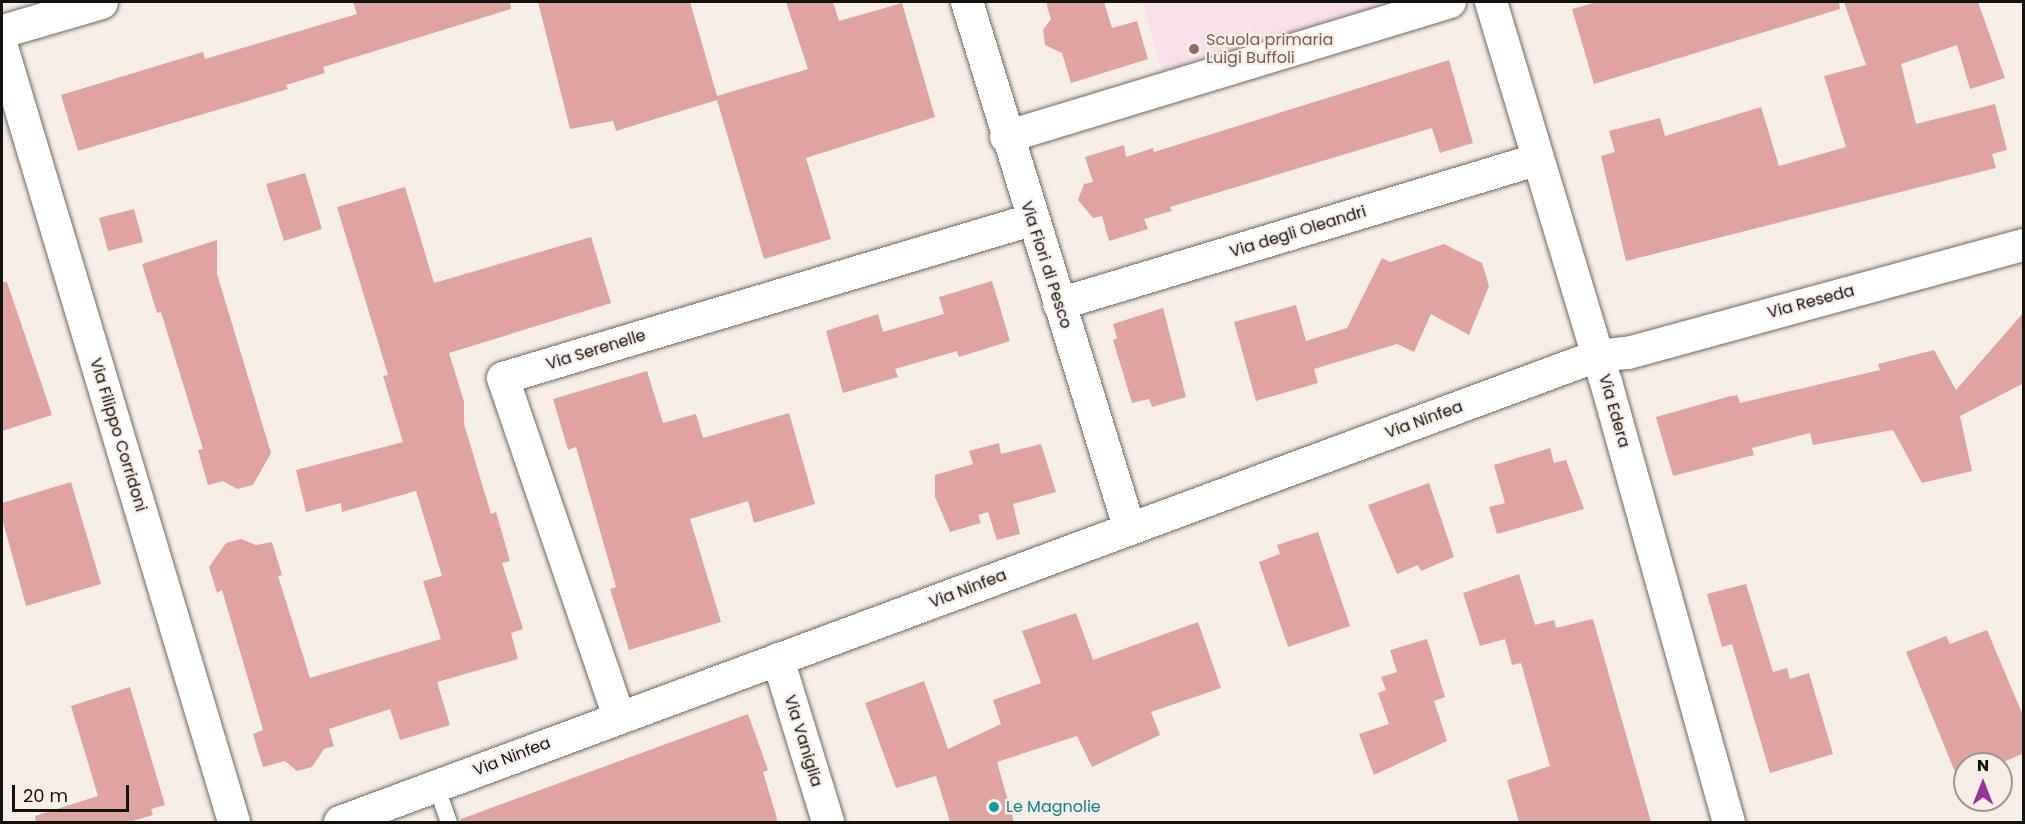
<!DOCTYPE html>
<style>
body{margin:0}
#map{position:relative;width:2025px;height:824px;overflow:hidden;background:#f7efe7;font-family:Poppins,sans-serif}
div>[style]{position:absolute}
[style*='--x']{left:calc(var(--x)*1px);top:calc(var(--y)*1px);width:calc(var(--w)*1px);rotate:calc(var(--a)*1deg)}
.education>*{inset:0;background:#f8dfea}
.building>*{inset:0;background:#dfa3a0}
.roads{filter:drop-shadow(0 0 2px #706962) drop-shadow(0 0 2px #706962)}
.service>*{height:16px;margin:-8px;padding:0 8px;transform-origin:8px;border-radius:8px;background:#fff}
.minor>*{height:32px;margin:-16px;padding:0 16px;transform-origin:16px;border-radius:16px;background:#fff}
.tertiary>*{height:33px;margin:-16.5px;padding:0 16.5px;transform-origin:16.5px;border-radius:16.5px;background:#fff}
.dots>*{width:16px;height:16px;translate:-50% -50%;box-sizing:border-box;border:3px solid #f7efe7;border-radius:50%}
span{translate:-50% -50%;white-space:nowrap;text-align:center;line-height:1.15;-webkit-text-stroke:4.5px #f7efe7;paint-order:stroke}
.education-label{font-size:16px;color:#785e54}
.left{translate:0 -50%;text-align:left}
.street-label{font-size:16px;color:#14120f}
.culture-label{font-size:16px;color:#0d838f}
.frame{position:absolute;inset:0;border:3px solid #14120f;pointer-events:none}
.north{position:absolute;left:1953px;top:752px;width:60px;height:60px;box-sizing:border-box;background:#f7efe7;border:2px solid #9c9791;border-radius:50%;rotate:0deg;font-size:16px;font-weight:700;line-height:24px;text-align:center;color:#14120f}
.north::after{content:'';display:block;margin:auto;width:21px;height:27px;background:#94359d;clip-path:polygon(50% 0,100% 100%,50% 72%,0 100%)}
.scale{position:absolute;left:12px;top:785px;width:117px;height:27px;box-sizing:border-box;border:3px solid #14120f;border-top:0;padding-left:8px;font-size:18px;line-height:21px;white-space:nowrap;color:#14120f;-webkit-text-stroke:4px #f7efe7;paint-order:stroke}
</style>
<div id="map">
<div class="education">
<i style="clip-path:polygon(1142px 2px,1391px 2px,1162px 71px)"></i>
</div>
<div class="building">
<i style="clip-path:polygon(353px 2px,510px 2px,511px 9px,323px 67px,325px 73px,286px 85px,288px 89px,78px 151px,61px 95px,203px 52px,205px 59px,357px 14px)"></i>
<i style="clip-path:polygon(538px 2px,690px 2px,717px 96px,808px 69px,786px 2px,833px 2px,839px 21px,902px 3px,935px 117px,806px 158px,831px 239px,764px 259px,717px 100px,616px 131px,613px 121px,570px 129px)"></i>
<i style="clip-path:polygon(1046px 2px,1104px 2px,1112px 28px,1137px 21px,1148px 59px,1071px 83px,1062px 53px,1045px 45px,1043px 30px,1051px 19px)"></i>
<i style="clip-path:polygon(1597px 2px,1839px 2px,1840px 9px,1594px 84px,1572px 9px)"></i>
<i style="clip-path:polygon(1844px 2px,1978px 2px,2005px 78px,1970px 89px,1957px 45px,1901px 64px,1916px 124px,1995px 104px,2007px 150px,1992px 154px,1996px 168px,1626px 261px,1601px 156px,1615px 152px,1609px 131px,1660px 118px,1665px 136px,1761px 107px,1779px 166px,1846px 147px,1824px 76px,1866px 65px)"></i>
<i style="clip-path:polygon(1449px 60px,1473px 143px,1440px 153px,1432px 128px,1170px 207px,1172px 211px,1144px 219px,1148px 229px,1109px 241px,1102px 216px,1093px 218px,1078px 200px,1084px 184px,1093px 182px,1085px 157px,1124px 145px,1126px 157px,1153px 148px,1154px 152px)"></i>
<i style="clip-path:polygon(305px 173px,322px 229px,284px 241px,266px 184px)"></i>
<i style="clip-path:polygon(405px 187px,434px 283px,591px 237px,611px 303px,449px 353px,464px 402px,464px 424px,491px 514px,496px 512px,510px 561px,502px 563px,523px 629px,511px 633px,518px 659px,437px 682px,450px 725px,400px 740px,390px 709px,329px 729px,334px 746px,324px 749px,312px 767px,297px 771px,285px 761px,263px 767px,253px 734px,263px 730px,222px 590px,217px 593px,209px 567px,226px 543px,241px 539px,256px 545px,272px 542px,282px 575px,278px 576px,310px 678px,441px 639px,423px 581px,442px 576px,416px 491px,342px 512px,341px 503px,306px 512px,296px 470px,403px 442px,383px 376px,388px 375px,337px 207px)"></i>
<i style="clip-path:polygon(134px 209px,143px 242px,108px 251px,99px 218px)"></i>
<i style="clip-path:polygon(217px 240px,217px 274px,271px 453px,253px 485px,237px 489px,223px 481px,208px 485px,198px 450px,203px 449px,161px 312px,157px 313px,142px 264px)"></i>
<i style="clip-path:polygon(1444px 244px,1482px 263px,1489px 286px,1469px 335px,1431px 314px,1414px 352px,1397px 344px,1314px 369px,1318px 383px,1256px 401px,1234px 322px,1296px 305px,1306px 341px,1347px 328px,1382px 258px,1390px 262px)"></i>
<i style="clip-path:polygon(992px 281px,1010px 341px,959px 357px,957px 351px,895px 369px,898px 377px,843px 393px,826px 331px,878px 314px,883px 332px,944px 314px,939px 297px)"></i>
<i style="clip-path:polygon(2px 282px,7px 282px,52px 415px,2px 431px)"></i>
<i style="clip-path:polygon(1163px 308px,1186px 397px,1152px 407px,1149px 399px,1132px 403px,1113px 340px,1117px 338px,1113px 324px)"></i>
<i style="clip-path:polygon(2024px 312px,2024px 383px,1960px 416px,1972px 471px,1922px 483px,1893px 430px,1813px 445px,1810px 433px,1752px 448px,1754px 455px,1673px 476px,1656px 417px,1727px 397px,1737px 395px,1740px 403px,1880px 370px,1878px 364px,1934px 350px,1956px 390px)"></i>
<i style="clip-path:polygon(647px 371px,663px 423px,696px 414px,703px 438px,789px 413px,815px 504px,754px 523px,748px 501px,690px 519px,721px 622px,629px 650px,610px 589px,616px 587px,576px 447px,568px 450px,553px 399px)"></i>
<i style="clip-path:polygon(999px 443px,1001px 454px,1041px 444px,1056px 492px,1013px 504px,1020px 534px,997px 540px,988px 512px,978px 515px,981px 523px,950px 532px,935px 497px,935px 475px,973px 464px,969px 451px)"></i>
<i style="clip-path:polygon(1550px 448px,1554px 463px,1566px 460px,1584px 509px,1497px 534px,1489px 507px,1505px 503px,1494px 465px)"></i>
<i style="clip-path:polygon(71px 482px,101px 584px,26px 606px,2px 518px,2px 503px)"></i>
<i style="clip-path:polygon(1429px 483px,1454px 557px,1421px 571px,1418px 565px,1397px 574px,1368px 505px)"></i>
<i style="clip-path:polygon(1318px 532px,1350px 626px,1288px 647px,1259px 562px,1280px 554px,1277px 545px)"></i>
<i style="clip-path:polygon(1519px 574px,1535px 625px,1554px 620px,1556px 628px,1593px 619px,1651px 822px,1519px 822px,1507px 780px,1550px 766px,1521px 663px,1512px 665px,1505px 639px,1480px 646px,1463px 593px)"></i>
<i style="clip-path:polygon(1746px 584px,1773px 672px,1787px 668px,1790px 679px,1809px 673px,1833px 754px,1770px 773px,1732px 644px,1722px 647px,1707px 594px)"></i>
<i style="clip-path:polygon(1076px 613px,1093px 660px,1198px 622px,1221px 688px,1151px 712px,1160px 735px,1092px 767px,1077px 736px,997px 762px,1014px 822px,950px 822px,936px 776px,896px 788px,865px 703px,924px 681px,948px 749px,1001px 724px,993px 700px,1041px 683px,1022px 631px)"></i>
<i style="clip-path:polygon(1987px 630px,2024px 718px,2024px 753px,1999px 764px,1965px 764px,1965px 787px,1962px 789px,1906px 652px,1946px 636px,1950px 644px)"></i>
<i style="clip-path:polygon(1427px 639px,1445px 697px,1434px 701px,1447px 741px,1374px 775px,1359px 734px,1389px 724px,1378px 693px,1386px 690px,1381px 677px,1397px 672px,1390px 650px)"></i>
<i style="clip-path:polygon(130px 687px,165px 805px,151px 809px,153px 815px,129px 822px,36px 822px,35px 816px,98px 796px,71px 706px)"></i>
<i style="clip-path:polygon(748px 714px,768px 770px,763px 772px,778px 822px,461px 822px,461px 819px)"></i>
</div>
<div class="roads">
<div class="service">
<i style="--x:436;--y:785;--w:39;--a:71"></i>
</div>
<div class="minor">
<i style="--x:967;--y:2;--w:549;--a:72.85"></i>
<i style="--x:1491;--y:2;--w:397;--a:73.2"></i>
<i style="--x:1606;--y:382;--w:457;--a:74.4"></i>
<i style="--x:2;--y:47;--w:809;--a:73.33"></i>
<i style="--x:1006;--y:137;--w:464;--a:-16.9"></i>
<i style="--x:1059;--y:304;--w:499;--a:-16.8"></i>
<i style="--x:778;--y:659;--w:170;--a:72.9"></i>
<i style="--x:619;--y:717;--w:358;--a:-108.9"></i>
<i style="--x:503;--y:378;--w:551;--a:-16.66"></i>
<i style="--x:340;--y:822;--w:1341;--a:-20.34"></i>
<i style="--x:1597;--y:356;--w:31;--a:-6"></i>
<i style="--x:1628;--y:353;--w:410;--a:-15.3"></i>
</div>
<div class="tertiary">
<i style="--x:2;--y:31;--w:103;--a:-16.3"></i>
</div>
</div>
<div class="dots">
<i style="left:1194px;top:49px;background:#8d6e63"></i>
<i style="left:994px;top:807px;background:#0f9aa8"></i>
</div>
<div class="education-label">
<span class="left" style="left:1206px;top:49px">Scuola primaria<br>Luigi Buffoli</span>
</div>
<div class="street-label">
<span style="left:1298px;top:232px;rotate:-17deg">Via degli Oleandri</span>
<span style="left:1046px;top:265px;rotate:72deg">Via Fiori di Pesco</span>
<span style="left:1811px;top:302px;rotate:-15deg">Via Reseda</span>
<span style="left:596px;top:350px;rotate:-17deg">Via Serenelle</span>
<span style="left:1614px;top:411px;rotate:74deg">Via Edera</span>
<span style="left:1424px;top:420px;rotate:-20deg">Via Ninfea</span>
<span style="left:118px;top:435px;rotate:73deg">Via Filippo Corridoni</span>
<span style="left:968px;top:589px;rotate:-21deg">Via Ninfea</span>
<span style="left:803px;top:741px;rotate:73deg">Via Vaniglia</span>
<span style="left:512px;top:757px;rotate:-21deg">Via Ninfea</span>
</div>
<div class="culture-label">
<span class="left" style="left:1006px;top:807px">Le Magnolie</span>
</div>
<div class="frame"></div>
<div class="north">N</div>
<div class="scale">20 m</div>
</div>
